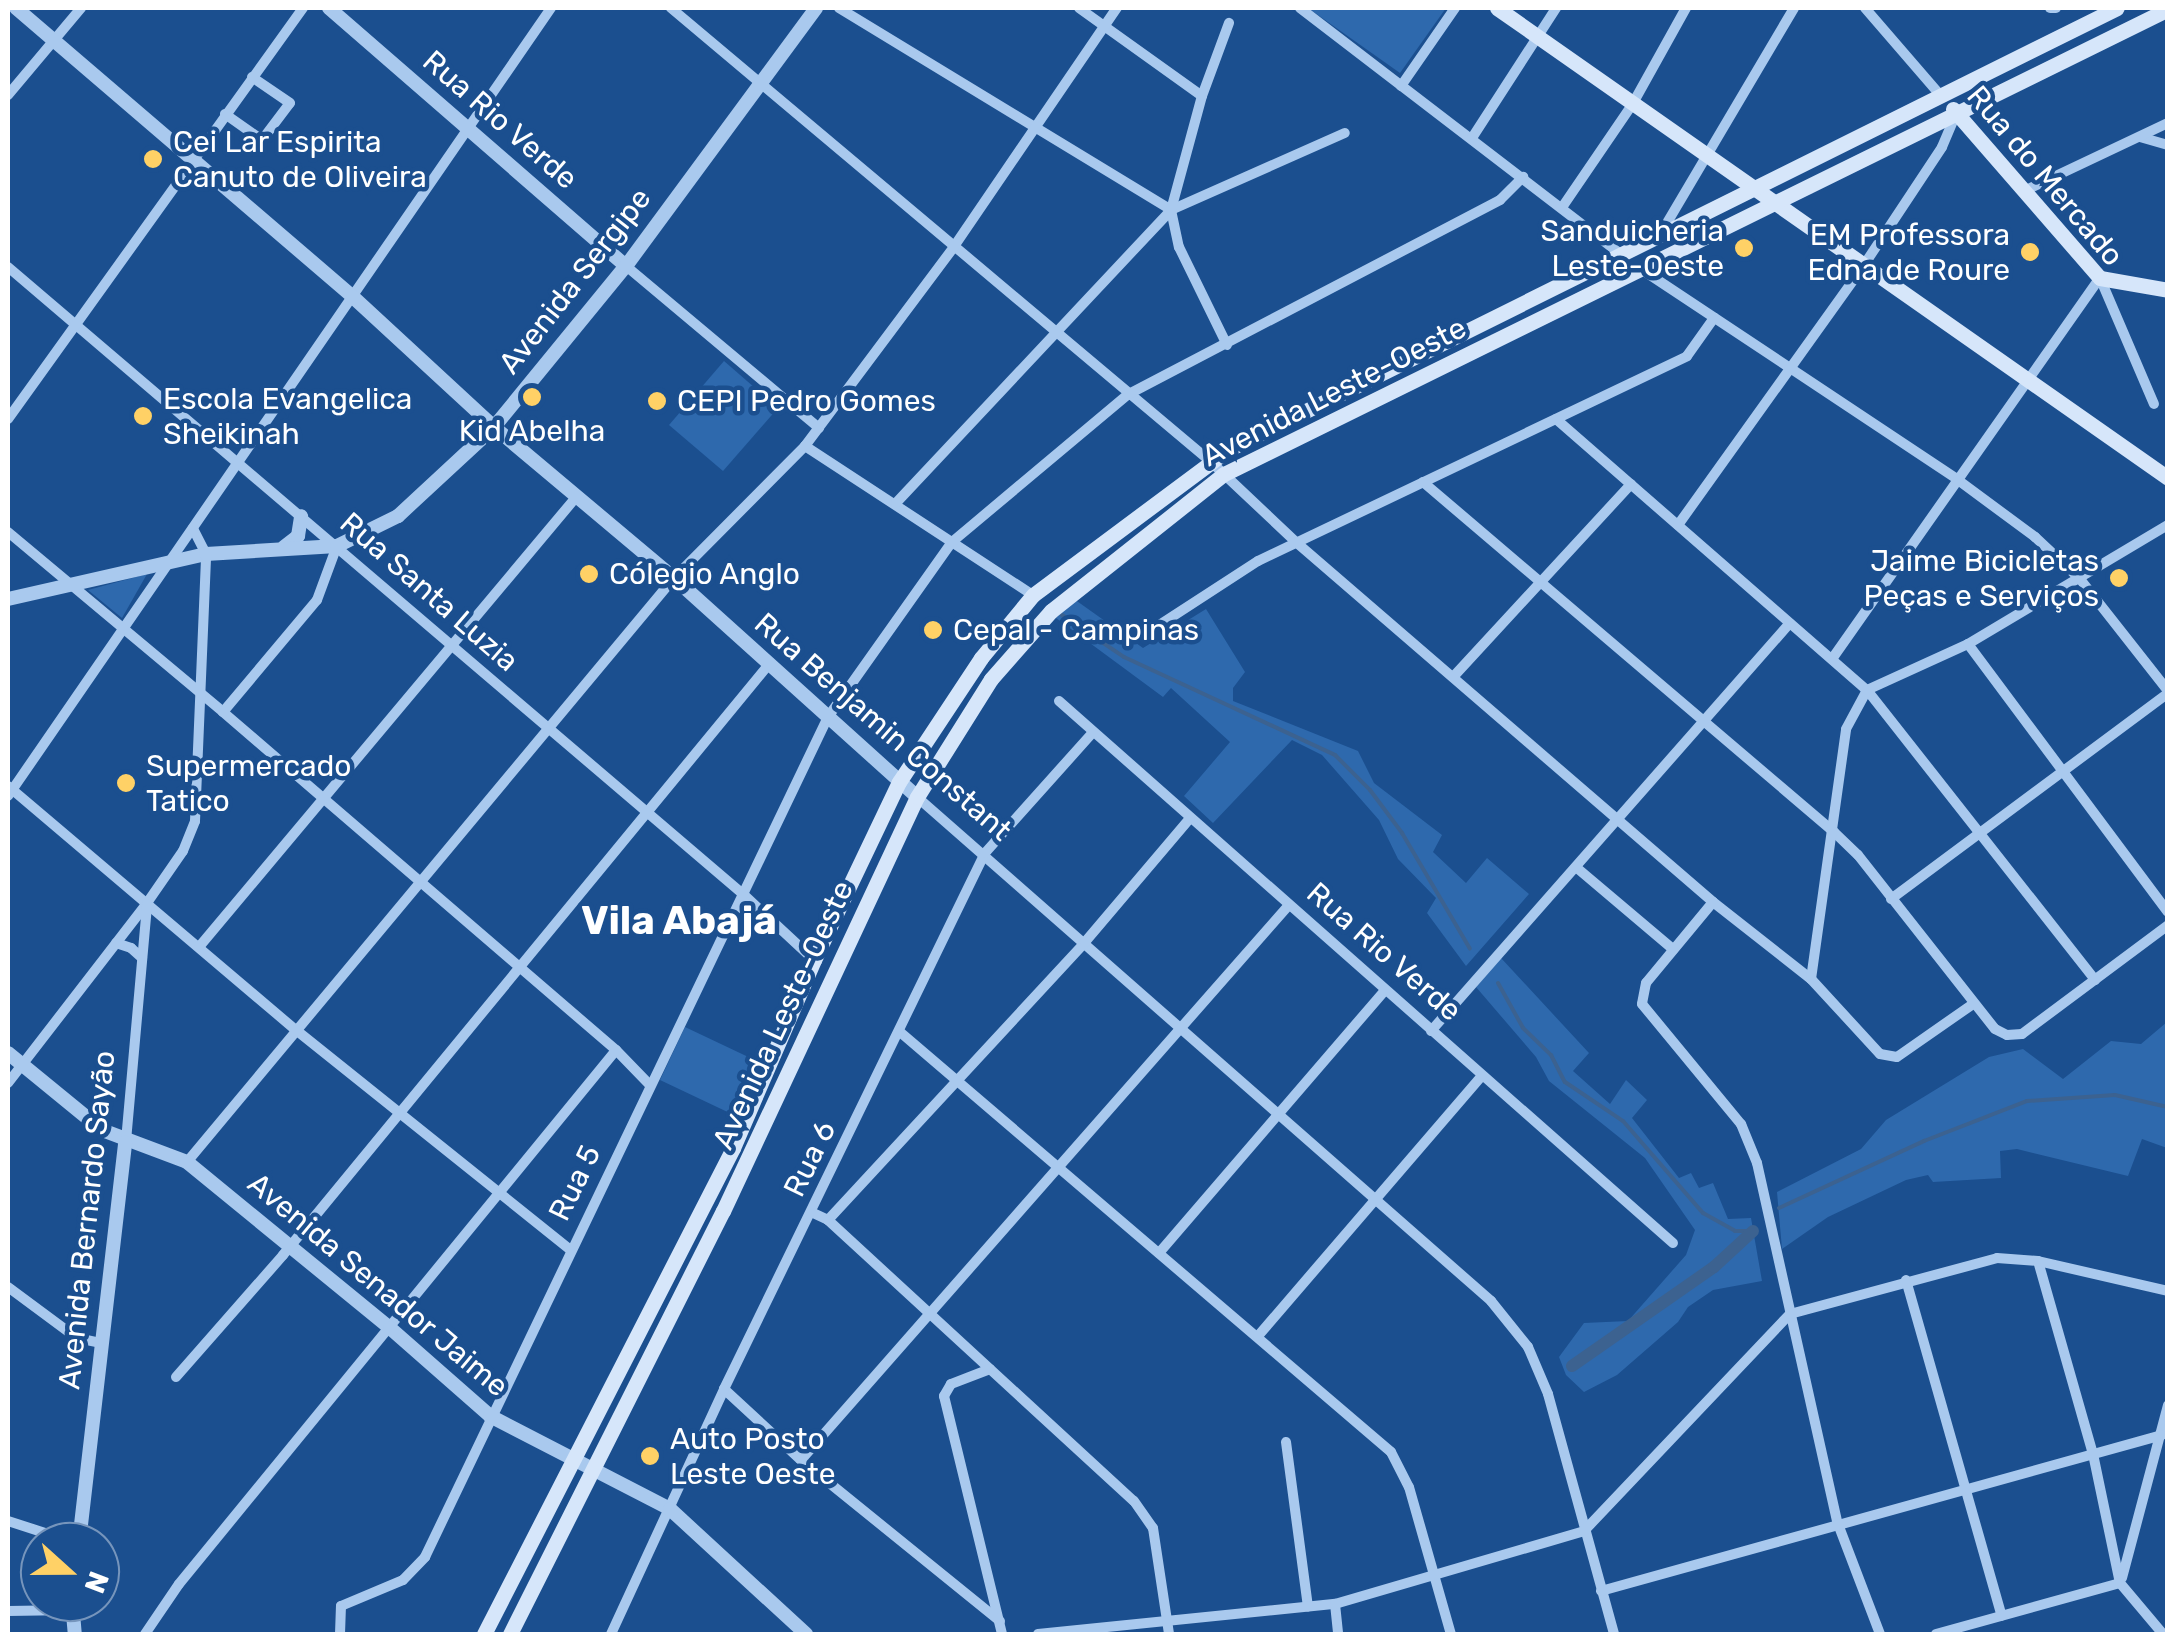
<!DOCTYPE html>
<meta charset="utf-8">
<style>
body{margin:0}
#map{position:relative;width:2175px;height:1642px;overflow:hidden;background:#1b4f8f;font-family:Rubik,sans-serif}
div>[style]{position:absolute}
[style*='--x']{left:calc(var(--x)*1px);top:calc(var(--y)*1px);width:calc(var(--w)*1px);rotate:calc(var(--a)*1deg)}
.green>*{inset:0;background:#2e69ad}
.stream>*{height:4px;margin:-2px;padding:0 2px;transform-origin:2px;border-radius:2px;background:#3c6290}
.canal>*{height:12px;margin:-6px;padding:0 6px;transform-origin:6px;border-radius:6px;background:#3c6290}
.minor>*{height:10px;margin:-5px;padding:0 5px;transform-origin:5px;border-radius:5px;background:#a9c9ee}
.tertiary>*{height:14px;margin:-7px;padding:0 7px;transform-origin:7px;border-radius:7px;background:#a9c9ee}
.secondary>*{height:15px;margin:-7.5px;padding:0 7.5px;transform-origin:7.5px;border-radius:7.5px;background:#d6e6fa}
.dots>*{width:28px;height:28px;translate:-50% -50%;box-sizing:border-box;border:5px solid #1b4f8f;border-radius:50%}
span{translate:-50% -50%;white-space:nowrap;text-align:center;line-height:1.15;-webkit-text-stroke:9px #1b4f8f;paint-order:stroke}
.street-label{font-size:30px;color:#fff}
.poi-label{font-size:30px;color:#fff}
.left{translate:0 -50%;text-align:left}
.right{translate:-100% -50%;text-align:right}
.district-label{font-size:40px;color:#fff;font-weight:700}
.frame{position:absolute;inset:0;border:10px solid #fff;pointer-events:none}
.north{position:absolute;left:20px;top:1522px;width:100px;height:100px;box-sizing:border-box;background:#1b4f8f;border:2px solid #7695bc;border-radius:50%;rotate:111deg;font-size:28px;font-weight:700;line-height:40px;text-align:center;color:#fff}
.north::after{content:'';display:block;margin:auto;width:35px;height:45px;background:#ffd166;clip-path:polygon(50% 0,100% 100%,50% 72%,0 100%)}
</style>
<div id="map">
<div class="green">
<i style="clip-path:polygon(1308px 8px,1446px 8px,1400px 73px)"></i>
<i style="clip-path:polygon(724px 361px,778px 408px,723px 471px,669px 425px)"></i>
<i style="clip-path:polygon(147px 574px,122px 618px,88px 590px)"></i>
<i style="clip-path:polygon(1074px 599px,1143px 648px,1206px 609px,1245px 672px,1233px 688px,1233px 701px,1358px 751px,1374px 783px,1442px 835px,1433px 852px,1466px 883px,1487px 858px,1529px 894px,1466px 966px,1427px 913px,1436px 898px,1398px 859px,1379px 820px,1322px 755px,1292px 740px,1213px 823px,1184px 796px,1230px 742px,1171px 688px,1163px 697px,1056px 618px)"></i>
<i style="clip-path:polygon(1501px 958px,1589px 1053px,1573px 1071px,1610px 1104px,1626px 1080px,1647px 1100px,1632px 1118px,1679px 1178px,1691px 1173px,1699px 1188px,1713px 1183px,1728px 1219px,1751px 1218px,1762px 1281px,1713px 1290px,1688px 1307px,1678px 1322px,1617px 1375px,1584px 1392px,1566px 1375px,1559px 1357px,1584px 1323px,1628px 1321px,1686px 1255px,1695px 1230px,1645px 1158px,1549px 1081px,1536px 1057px,1476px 987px)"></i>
<i style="clip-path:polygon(2167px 1022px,2167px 1148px,2142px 1139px,2128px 1176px,2017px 1149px,2000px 1151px,2001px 1178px,1933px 1182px,1928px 1175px,1906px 1180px,1828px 1217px,1782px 1249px,1777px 1192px,1861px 1149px,1886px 1120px,1989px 1057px,2023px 1049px,2063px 1079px,2111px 1041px,2141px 1044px)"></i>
<i style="clip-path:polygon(685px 1027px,761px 1063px,736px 1116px,660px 1080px)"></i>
</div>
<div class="stream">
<i style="--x:1062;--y:615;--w:75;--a:34.1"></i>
<i style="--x:1124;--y:657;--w:233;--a:24.9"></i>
<i style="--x:1335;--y:755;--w:49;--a:45"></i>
<i style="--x:1370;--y:790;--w:54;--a:53.3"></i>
<i style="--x:1402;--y:833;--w:134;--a:59.6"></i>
<i style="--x:1498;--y:983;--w:51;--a:60.9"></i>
<i style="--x:1523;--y:1028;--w:39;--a:44"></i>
<i style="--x:1551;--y:1055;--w:30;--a:63"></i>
<i style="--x:1565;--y:1082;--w:70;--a:33.9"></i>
<i style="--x:1623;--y:1121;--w:122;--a:49"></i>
<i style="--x:1703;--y:1213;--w:37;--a:29"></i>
<i style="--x:1735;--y:1231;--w:18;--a:0"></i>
<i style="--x:1779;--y:1208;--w:160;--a:-24.8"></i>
<i style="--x:1924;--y:1141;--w:110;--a:-21.2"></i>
<i style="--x:2027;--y:1101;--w:88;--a:-3.9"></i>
<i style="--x:2115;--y:1095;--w:54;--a:12.8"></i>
</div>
<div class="canal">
<i style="--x:1572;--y:1366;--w:173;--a:-34.9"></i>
<i style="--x:1714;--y:1267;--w:53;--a:-42.7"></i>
</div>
<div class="minor">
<i style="--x:671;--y:8;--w:704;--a:40.05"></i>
<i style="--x:1210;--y:461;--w:120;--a:43.3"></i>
<i style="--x:1297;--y:543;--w:549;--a:40.79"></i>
<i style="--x:1713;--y:902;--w:125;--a:38.2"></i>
<i style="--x:1811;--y:979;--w:102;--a:47.4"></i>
<i style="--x:1880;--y:1054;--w:17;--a:10"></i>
<i style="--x:1897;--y:1057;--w:93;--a:-34.9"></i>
<i style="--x:839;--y:8;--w:389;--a:31.3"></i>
<i style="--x:1079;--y:8;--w:151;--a:35.6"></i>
<i style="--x:1300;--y:8;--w:404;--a:37.5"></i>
<i style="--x:1865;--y:8;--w:115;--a:49.2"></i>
<i style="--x:2050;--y:8;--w:6;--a:0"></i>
<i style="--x:1401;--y:86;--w:95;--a:-55.3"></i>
<i style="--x:8;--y:95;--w:114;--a:-50"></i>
<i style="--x:225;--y:114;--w:45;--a:35.1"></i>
<i style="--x:262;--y:140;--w:46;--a:-52.9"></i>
<i style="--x:290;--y:103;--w:46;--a:-145.6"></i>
<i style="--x:2140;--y:137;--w:29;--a:16"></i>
<i style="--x:1472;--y:138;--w:155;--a:-57.1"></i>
<i style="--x:2024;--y:191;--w:159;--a:-25.3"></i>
<i style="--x:1563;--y:206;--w:122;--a:-55.7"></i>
<i style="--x:1632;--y:105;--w:111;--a:-60.9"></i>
<i style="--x:1171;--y:210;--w:190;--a:-23.9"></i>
<i style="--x:1171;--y:210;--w:38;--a:78"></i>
<i style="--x:1179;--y:247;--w:109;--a:63.9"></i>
<i style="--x:1661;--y:233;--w:261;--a:-59.4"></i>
<i style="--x:626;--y:266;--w:252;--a:40"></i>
<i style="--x:8;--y:267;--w:966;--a:40.47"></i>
<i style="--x:743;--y:894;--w:97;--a:42.9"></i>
<i style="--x:1641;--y:269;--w:381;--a:33.6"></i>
<i style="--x:1958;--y:480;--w:96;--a:36.5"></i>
<i style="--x:2035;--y:537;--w:62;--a:43"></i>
<i style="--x:2080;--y:579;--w:142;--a:51.8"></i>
<i style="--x:2100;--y:278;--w:137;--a:66.8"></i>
<i style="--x:8;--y:419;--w:506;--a:-54.33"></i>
<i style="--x:1556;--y:419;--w:413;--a:41.1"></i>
<i style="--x:1867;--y:690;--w:369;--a:51.8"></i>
<i style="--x:805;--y:446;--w:272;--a:33.2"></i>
<i style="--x:1423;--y:482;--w:540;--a:40.42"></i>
<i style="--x:1834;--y:832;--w:33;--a:44"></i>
<i style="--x:1858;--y:855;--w:221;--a:51.8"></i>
<i style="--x:1995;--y:1029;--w:13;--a:27"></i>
<i style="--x:2007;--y:1035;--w:15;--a:-4"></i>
<i style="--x:2022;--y:1034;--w:182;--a:-36.7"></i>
<i style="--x:896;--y:503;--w:402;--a:-46.8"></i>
<i style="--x:1171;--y:210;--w:118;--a:-74.8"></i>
<i style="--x:1202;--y:96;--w:78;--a:-69.7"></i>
<i style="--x:1678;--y:525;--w:320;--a:-54.4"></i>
<i style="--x:1864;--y:265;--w:141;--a:-56.5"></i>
<i style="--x:1942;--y:147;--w:36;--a:-67"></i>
<i style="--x:8;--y:532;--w:280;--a:39.9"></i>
<i style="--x:223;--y:712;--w:518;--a:40.7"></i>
<i style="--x:616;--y:1050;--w:47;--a:45.9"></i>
<i style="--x:1144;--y:635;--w:136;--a:-33"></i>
<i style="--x:1258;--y:561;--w:475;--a:-25.5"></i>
<i style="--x:1687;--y:356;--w:47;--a:-54.6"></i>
<i style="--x:1968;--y:644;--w:334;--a:53.3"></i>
<i style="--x:1832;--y:659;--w:466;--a:-54.9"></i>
<i style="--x:1454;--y:676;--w:261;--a:-47.3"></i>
<i style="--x:1059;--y:701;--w:819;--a:41.44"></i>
<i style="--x:223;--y:712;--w:146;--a:-50"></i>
<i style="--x:317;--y:600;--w:58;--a:-69.7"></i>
<i style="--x:8;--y:786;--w:377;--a:40.3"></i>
<i style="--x:296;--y:1030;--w:352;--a:38.7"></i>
<i style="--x:8;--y:796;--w:957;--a:-55.43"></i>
<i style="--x:917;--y:797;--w:764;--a:41.28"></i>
<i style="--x:1491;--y:1301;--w:59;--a:51.2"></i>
<i style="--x:1528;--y:1347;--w:51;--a:66.9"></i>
<i style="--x:1548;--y:1394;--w:249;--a:74.6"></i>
<i style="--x:1577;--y:868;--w:126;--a:40.2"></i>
<i style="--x:1891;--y:899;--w:345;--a:-36.6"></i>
<i style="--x:1713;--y:902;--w:105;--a:129.6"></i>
<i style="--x:1646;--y:983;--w:21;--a:101"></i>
<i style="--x:1642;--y:1004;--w:156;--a:50.5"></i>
<i style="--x:1741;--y:1124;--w:42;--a:67.7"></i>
<i style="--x:1757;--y:1163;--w:370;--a:77.4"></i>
<i style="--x:1838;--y:1524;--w:118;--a:69.1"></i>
<i style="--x:116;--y:943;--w:16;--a:18"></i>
<i style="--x:131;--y:948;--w:15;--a:42"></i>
<i style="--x:199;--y:947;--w:588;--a:-50.03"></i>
<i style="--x:1811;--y:979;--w:252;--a:-82"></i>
<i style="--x:1846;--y:729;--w:44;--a:-61.7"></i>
<i style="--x:1867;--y:690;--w:111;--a:-24.5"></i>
<i style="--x:1968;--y:644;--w:233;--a:-30.8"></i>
<i style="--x:1431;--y:1031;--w:543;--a:-48.66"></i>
<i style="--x:900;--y:1032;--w:646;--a:40.54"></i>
<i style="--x:1391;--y:1452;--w:39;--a:63"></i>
<i style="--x:1409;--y:1487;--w:153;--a:74.1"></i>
<i style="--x:8;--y:1083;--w:227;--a:-52.3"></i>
<i style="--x:147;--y:903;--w:63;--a:-55.3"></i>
<i style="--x:183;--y:851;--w:32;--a:-68"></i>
<i style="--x:195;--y:821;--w:267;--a:-87.6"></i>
<i style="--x:206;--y:554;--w:29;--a:-117"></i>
<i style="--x:126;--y:1141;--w:238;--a:-84.9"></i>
<i style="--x:187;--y:1162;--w:760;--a:-50.18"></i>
<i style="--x:674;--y:578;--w:186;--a:-45.2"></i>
<i style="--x:805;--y:446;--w:247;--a:-53.2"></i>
<i style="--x:953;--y:248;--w:291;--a:-55.7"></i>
<i style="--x:811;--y:1212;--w:19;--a:25"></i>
<i style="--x:828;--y:1220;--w:415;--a:42.6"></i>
<i style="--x:1134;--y:1501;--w:33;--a:55"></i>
<i style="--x:1153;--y:1528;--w:107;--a:81.4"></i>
<i style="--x:828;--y:1220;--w:379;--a:-47.2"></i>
<i style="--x:1085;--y:942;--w:162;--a:-49.7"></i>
<i style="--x:1159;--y:1253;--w:347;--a:-49.3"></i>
<i style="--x:2038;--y:1261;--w:201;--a:74.1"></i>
<i style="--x:2093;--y:1454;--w:132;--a:78.2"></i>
<i style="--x:1906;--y:1280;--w:349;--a:74.1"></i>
<i style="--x:8;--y:1287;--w:86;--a:36.5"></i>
<i style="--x:77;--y:1338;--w:25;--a:12"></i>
<i style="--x:1258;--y:1336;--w:343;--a:-49.3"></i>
<i style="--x:990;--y:1369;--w:42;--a:159"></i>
<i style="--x:951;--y:1384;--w:14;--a:120"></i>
<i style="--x:944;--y:1396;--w:245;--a:76.3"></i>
<i style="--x:176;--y:1377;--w:162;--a:-48.7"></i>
<i style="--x:283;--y:1255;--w:767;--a:-50.56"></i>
<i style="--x:724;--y:1389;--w:105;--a:42.7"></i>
<i style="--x:801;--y:1460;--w:256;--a:39"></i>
<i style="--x:1286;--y:1442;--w:166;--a:82.4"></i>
<i style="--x:801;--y:1460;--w:739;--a:-48.68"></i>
<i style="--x:8;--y:1521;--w:68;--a:17.9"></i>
<i style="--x:2122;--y:1578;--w:179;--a:-75.1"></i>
<i style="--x:2120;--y:1583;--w:67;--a:49.9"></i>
<i style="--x:1601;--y:1591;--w:582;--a:-15.54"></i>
<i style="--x:1335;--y:1604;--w:30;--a:84"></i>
<i style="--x:8;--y:1611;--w:63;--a:-0.9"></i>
<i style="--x:145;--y:1634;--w:60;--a:-55.8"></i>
<i style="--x:179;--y:1584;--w:690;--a:-50.7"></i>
<i style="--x:340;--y:1634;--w:28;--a:-88"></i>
<i style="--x:341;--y:1606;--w:67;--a:-22.8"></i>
<i style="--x:403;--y:1580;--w:32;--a:-46"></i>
<i style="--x:425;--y:1557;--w:932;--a:-64.37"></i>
<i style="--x:828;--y:717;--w:214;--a:-54.7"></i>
<i style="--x:952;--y:542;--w:229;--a:-40"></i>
<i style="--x:1127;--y:395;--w:421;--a:-27.6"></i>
<i style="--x:1500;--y:200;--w:33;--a:-45"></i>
<i style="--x:611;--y:1634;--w:270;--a:-65.2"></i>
<i style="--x:724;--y:1389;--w:596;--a:-64.04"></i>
<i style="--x:985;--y:853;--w:162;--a:-48.2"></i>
<i style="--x:1038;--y:1634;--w:299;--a:-5.8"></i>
<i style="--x:1335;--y:1604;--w:259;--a:-16.3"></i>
<i style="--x:1584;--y:1531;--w:299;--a:-46.5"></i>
<i style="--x:1790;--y:1314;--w:214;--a:-15.1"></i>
<i style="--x:1997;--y:1258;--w:41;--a:4.2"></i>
<i style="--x:2038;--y:1261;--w:133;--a:13"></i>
<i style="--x:1936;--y:1634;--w:191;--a:-15.5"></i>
</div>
<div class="tertiary">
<i style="--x:16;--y:8;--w:444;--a:40.6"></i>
<i style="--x:353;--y:297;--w:192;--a:42.7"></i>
<i style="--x:494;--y:427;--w:235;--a:40"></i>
<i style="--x:674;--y:578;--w:327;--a:42"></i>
<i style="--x:329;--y:8;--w:393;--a:41"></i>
<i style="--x:284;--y:547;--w:18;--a:-38"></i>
<i style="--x:298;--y:536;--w:20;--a:-81"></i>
<i style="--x:8;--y:599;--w:203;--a:-12.8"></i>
<i style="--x:206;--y:554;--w:131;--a:-3.5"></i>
<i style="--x:337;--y:546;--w:68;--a:-26.2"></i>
<i style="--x:398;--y:516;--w:131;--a:-42.8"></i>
<i style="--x:494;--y:427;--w:208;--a:-50.7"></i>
<i style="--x:626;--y:266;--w:320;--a:-53.6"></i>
<i style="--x:8;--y:1053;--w:122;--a:39.3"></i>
<i style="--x:102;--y:1130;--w:91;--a:20.6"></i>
<i style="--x:187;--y:1162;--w:262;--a:39.3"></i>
<i style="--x:390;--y:1328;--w:133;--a:41.3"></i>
<i style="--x:490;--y:1416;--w:203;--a:27.3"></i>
<i style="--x:670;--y:1509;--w:185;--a:42.6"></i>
<i style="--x:79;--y:1542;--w:402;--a:-83.4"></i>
<i style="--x:72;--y:1602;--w:32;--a:85"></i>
</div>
<div class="secondary">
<i style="--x:1497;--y:8;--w:819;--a:35.01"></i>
<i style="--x:1953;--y:109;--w:224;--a:49"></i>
<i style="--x:2100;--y:278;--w:69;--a:10"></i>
<i style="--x:484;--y:1634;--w:546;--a:-62.87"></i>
<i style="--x:733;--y:1148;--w:205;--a:-66.7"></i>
<i style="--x:814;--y:960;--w:197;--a:-64.5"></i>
<i style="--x:899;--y:782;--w:149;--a:-56.5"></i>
<i style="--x:981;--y:658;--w:82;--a:-50.5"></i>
<i style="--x:1033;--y:595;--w:244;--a:-36.7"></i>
<i style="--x:1229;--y:449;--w:991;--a:-26.41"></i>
<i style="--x:510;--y:1634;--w:474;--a:-63.3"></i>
<i style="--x:723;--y:1211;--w:457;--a:-64.9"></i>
<i style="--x:917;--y:797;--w:139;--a:-57.9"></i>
<i style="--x:991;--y:679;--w:91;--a:-48.6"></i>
<i style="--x:1051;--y:611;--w:221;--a:-38.4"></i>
<i style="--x:1224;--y:474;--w:1052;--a:-26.22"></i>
</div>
<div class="dots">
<i style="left:153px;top:159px;background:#ffd166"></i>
<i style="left:1744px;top:248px;background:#ffd166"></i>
<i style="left:2030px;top:252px;background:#ffd166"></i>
<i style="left:532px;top:397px;background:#ffd166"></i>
<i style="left:657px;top:401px;background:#ffd166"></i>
<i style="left:143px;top:416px;background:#ffd166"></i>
<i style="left:589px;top:574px;background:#ffd166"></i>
<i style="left:2119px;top:578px;background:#ffd166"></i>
<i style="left:933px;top:630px;background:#ffd166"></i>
<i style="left:126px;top:783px;background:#ffd166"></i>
<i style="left:650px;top:1456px;background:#ffd166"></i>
</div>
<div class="street-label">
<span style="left:500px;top:120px;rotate:41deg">Rua Rio Verde</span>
<span style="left:2045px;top:176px;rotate:50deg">Rua do Mercado</span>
<span style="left:575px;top:281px;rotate:-52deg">Avenida Sergipe</span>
<span style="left:1334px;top:392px;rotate:-27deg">Avenida Leste-Oeste</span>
<span style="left:429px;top:592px;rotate:41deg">Rua Santa Luzia</span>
<span style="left:883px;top:727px;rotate:41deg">Rua Benjamin Constant</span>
<span style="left:1384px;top:952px;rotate:41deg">Rua Rio Verde</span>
<span style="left:783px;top:1015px;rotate:-65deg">Avenida Leste-Oeste</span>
<span style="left:810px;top:1159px;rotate:-64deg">Rua 6</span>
<span style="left:575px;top:1183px;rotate:-64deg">Rua 5</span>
<span style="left:87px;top:1220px;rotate:-84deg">Avenida Bernardo Sayão</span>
<span style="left:378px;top:1285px;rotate:40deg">Avenida Senador Jaime</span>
</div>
<div class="poi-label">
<span class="left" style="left:173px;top:159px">Cei Lar Espirita<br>Canuto de Oliveira</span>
<span class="right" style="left:1724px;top:248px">Sanduicheria<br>Leste-Oeste</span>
<span class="right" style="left:2010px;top:252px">EM Professora<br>Edna de Roure</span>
<span class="left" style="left:163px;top:416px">Escola Evangelica<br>Sheikinah</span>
<span class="left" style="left:677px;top:401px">CEPI Pedro Gomes</span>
<span style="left:532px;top:431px">Kid Abelha</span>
<span class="right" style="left:2099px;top:578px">Jaime Bicicletas<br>Peças e Serviços</span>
<span class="left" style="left:609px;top:574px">Cólegio Anglo</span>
<span class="left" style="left:953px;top:630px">Cepal - Campinas</span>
<span class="left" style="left:146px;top:783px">Supermercado<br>Tatico</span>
<span class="left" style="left:670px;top:1456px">Auto Posto<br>Leste Oeste</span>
</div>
<div class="district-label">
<span style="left:679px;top:921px">Vila Abajá</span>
</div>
<div class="frame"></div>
<div class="north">N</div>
</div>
